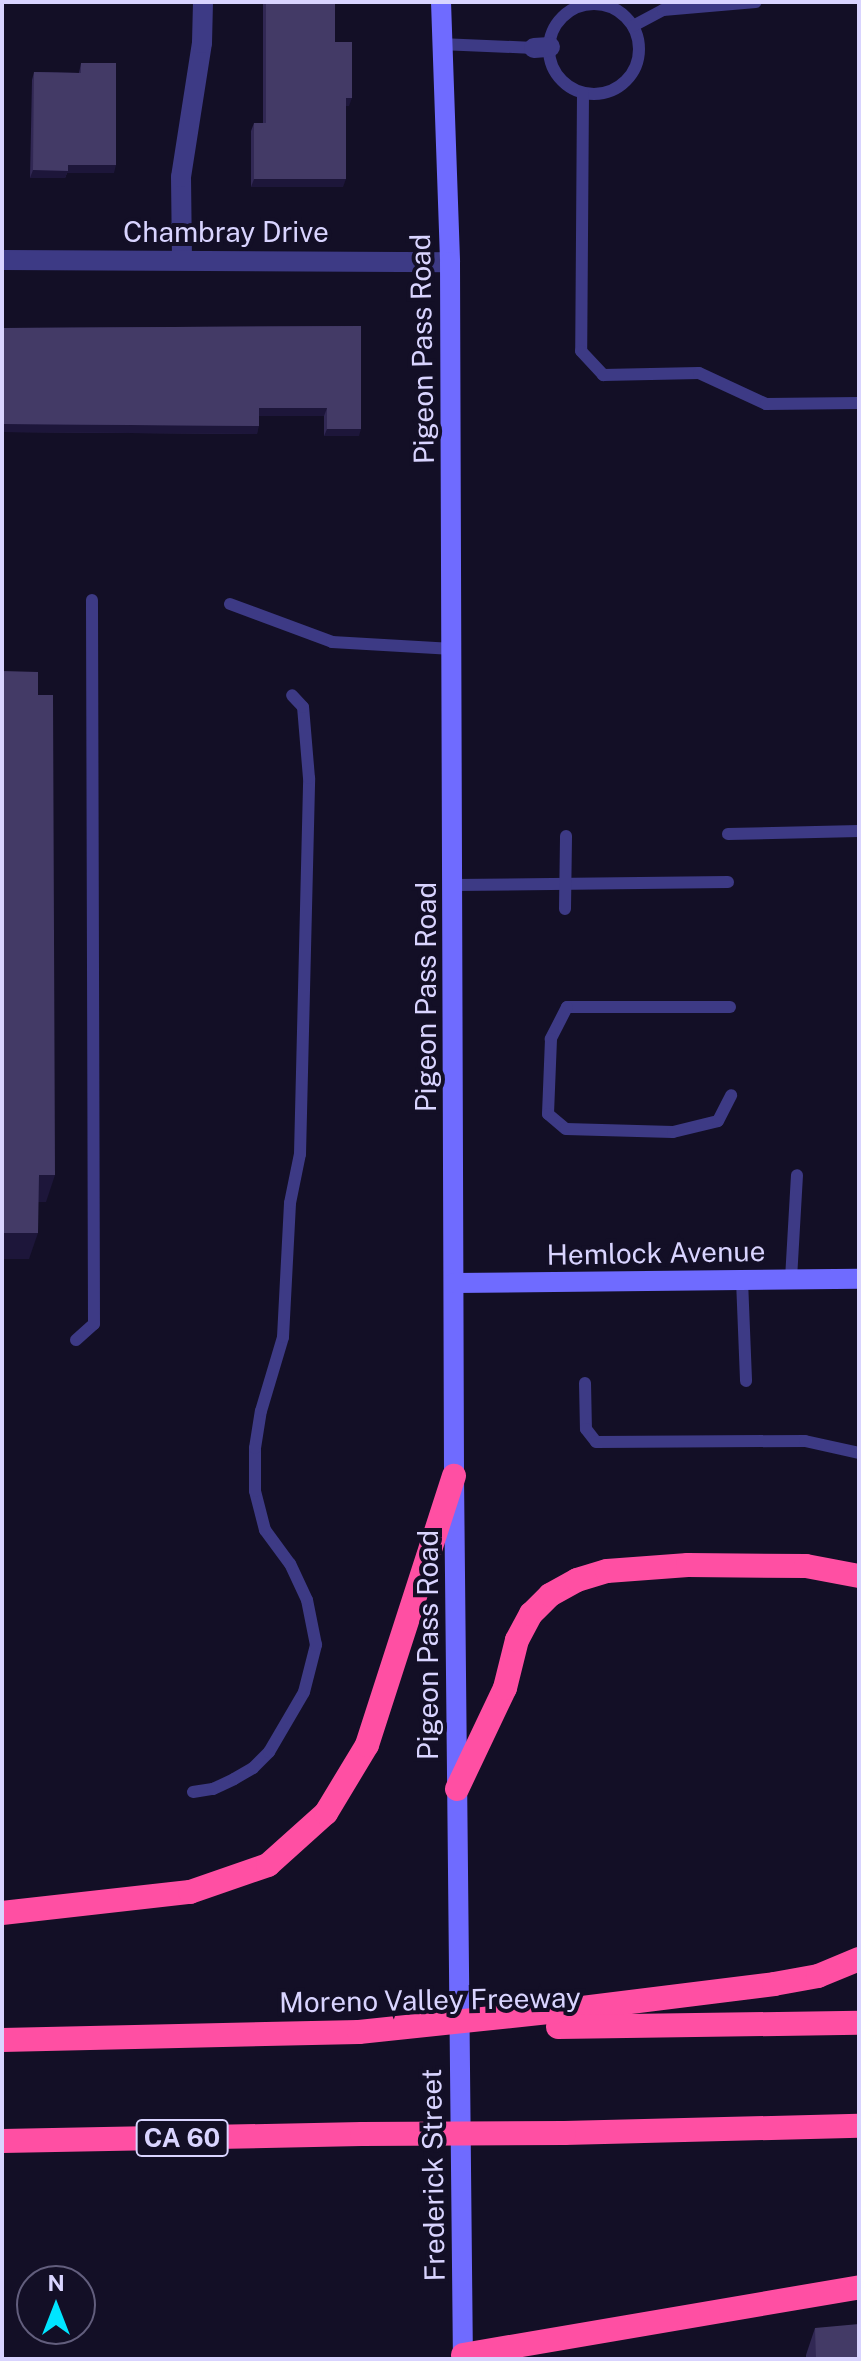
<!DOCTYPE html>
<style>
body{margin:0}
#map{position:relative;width:861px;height:2361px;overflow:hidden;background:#130f26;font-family:"Public Sans",sans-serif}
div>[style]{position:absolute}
.lane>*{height:12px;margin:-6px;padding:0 6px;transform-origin:6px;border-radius:6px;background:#3d3a85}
.lane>.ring{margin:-6px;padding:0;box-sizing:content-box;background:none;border:12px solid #3d3a85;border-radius:50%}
.street>*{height:20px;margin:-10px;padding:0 10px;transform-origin:10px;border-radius:10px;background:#3d3a85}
.secondary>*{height:20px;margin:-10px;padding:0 10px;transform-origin:10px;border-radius:10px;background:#6f6bff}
.highway>*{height:24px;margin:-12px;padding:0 12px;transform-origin:12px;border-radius:12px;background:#ff4fa3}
.highway-bridge>*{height:24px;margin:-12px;padding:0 12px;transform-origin:12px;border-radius:12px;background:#ff4fa3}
.wall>*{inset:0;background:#312854}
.shaded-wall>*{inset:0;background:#1d163a}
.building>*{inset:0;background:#433a66}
span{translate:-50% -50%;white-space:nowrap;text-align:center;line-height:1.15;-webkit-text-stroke:8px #130f26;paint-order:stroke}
.shield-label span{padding:2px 6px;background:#130f26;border:2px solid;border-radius:6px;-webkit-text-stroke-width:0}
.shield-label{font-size:26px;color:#d9d4ff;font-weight:700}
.street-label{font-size:28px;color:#d9d4ff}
.frame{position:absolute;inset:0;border:4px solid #d9d4ff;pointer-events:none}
.north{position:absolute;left:16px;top:2265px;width:80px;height:80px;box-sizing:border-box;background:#130f26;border:2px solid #625e7d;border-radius:50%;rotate:0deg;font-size:22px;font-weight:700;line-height:32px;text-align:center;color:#d9d4ff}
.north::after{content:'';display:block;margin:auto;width:28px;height:36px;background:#00e5ff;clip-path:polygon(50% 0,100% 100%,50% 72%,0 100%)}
</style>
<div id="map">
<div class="lane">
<div class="ring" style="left:549px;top:4px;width:78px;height:78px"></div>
<div style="left:633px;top:26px;width:34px;rotate:-28deg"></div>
<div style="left:663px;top:10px;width:93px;rotate:-4.9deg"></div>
<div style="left:440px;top:44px;width:94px;rotate:2.4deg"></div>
<div style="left:583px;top:93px;width:258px;rotate:90.4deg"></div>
<div style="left:581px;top:351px;width:33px;rotate:47deg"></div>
<div style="left:603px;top:375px;width:96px;rotate:-1.2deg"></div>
<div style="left:699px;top:373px;width:74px;rotate:24.8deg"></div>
<div style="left:766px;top:404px;width:93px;rotate:-0.6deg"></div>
<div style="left:230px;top:604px;width:109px;rotate:20.4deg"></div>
<div style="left:332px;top:642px;width:121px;rotate:3.3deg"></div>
<div style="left:728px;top:834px;width:131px;rotate:-1.3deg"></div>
<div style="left:453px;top:885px;width:275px;rotate:-0.6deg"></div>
<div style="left:565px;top:909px;width:73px;rotate:-89.2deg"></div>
<div style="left:730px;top:1007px;width:163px;rotate:180deg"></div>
<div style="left:567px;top:1007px;width:36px;rotate:117deg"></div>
<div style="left:551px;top:1039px;width:75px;rotate:92.3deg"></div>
<div style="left:548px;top:1114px;width:23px;rotate:40deg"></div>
<div style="left:566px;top:1129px;width:107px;rotate:1.6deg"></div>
<div style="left:673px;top:1132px;width:46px;rotate:-13.7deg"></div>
<div style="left:718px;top:1121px;width:29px;rotate:-63deg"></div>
<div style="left:791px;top:1279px;width:104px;rotate:-86.7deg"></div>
<div style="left:742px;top:1280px;width:101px;rotate:87.7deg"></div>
<div style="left:76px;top:1340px;width:24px;rotate:-42deg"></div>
<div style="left:94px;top:1324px;width:724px;rotate:-90.16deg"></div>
<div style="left:585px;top:1383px;width:46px;rotate:88.8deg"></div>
<div style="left:586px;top:1429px;width:16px;rotate:52deg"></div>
<div style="left:596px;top:1442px;width:209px;rotate:-0.3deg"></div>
<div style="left:805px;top:1441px;width:55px;rotate:12.5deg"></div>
<div style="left:193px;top:1792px;width:20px;rotate:-9deg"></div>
<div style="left:213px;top:1789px;width:23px;rotate:-25deg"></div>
<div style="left:234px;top:1779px;width:22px;rotate:-30deg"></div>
<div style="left:253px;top:1768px;width:23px;rotate:-45deg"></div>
<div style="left:269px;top:1752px;width:69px;rotate:-59.7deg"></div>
<div style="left:304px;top:1692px;width:49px;rotate:-75.7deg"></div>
<div style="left:316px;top:1645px;width:46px;rotate:-101.3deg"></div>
<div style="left:307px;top:1600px;width:40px;rotate:-115deg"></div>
<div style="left:290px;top:1564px;width:42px;rotate:-126.3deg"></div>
<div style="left:265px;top:1530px;width:40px;rotate:-104.4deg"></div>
<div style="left:255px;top:1491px;width:43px;rotate:-90deg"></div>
<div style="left:255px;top:1448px;width:37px;rotate:-81deg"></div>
<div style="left:261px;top:1411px;width:77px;rotate:-73.4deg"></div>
<div style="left:283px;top:1337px;width:134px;rotate:-87deg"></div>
<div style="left:290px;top:1203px;width:50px;rotate:-78.5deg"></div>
<div style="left:300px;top:1154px;width:376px;rotate:-88.6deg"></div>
<div style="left:309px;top:778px;width:71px;rotate:-94.8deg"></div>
<div style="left:303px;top:707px;width:16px;rotate:-133deg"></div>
</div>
<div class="street">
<div style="left:534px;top:48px;width:16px;rotate:-4deg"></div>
<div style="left:182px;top:259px;width:82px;rotate:-90.7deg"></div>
<div style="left:181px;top:177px;width:136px;rotate:-81.1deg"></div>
<div style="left:202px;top:43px;width:41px;rotate:-88.6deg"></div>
<div style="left:2px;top:260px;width:448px;rotate:0.3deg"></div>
</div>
<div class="secondary">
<div style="left:441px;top:2px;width:260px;rotate:88deg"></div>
<div style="left:450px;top:262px;width:1214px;rotate:89.81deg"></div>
<div style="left:454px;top:1476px;width:883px;rotate:89.42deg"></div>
<div style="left:454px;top:1283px;width:405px;rotate:-0.6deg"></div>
</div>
<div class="highway">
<div style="left:457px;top:1789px;width:112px;rotate:-64.6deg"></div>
<div style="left:505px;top:1688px;width:49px;rotate:-76deg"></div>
<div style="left:517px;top:1640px;width:30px;rotate:-62deg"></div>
<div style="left:531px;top:1614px;width:27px;rotate:-45deg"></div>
<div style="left:550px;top:1595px;width:31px;rotate:-29deg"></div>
<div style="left:577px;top:1580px;width:31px;rotate:-17deg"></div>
<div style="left:607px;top:1571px;width:81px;rotate:-4.2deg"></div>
<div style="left:688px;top:1565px;width:118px;rotate:0.5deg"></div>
<div style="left:806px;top:1566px;width:54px;rotate:10.7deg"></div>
<div style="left:2px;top:1913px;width:189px;rotate:-6.4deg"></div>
<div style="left:190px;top:1892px;width:83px;rotate:-19.1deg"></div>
<div style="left:268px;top:1865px;width:78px;rotate:-41.9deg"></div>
<div style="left:326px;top:1813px;width:79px;rotate:-58.9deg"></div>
<div style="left:367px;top:1745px;width:283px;rotate:-72.1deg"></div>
<div style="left:558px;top:2011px;width:218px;rotate:-7.1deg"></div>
<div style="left:774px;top:1984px;width:45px;rotate:-10.3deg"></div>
<div style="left:818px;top:1976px;width:44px;rotate:-22.5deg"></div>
<div style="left:558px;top:2027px;width:301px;rotate:-0.8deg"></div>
<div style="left:2px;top:2040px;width:357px;rotate:-1.3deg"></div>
<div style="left:564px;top:2133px;width:295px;rotate:-1.4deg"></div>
<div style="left:2px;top:2141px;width:360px;rotate:-1.1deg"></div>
<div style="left:463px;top:2355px;width:402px;rotate:-9.7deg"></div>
</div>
<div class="highway-bridge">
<div style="left:359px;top:2032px;width:200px;rotate:-6deg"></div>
<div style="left:362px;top:2134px;width:202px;rotate:-0.3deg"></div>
</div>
<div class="wall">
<div style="clip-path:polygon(263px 2px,335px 2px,335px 42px,349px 106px,346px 106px,343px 187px,251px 187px,251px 131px,254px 123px,263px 123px)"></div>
<div style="clip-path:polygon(81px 63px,114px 173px,67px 173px,65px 178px,30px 178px,32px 80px,34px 72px,79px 73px)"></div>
<div style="clip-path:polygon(361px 326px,359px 436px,324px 436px,324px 416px,259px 416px,257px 434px,2px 432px,2px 328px)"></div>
<div style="clip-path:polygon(815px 2328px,859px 2359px,806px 2359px,806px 2355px)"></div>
</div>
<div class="shaded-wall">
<div style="clip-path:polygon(41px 2px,133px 2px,41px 3px)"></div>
<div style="clip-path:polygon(346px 98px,352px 98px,349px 106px,343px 106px)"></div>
<div style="clip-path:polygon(68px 165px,116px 165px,114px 173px,67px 173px,65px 178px,30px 178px,33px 170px)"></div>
<div style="clip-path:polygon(254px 179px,346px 179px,343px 187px,251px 187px)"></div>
<div style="clip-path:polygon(259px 408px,327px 408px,324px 416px,257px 416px)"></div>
<div style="clip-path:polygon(2px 424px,259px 426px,257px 434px,2px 432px)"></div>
<div style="clip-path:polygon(327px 429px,361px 429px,359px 436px,324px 436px)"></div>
<div style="clip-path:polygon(39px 1175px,55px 1175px,46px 1202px,29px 1202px)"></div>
<div style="clip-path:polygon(2px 1233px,38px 1233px,29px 1259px,2px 1259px)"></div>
</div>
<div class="building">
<div style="clip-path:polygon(266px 2px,335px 2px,335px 42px,352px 42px,352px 98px,346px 98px,346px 179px,254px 179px,254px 123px,266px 123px)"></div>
<div style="clip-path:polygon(81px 63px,116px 63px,116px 165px,68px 165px,68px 171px,33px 170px,34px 72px,81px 73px)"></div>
<div style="clip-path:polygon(361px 326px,361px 429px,327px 429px,327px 408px,259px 408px,259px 426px,2px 424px,2px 328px)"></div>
<div style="clip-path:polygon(2px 671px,38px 672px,38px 695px,53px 695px,55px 1175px,39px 1175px,38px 1233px,2px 1233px)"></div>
<div style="clip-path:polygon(859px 2324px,859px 2359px,816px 2359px,815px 2328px)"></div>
</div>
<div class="shield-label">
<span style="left:182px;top:2138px">CA 60</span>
</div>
<div class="street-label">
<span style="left:226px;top:232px">Chambray Drive</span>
<span style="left:422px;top:349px;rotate:-91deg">Pigeon Pass Road</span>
<span style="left:426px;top:997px;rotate:-90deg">Pigeon Pass Road</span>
<span style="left:656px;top:1253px;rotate:-1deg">Hemlock Avenue</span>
<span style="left:428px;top:1645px;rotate:-90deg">Pigeon Pass Road</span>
<span style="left:430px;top:2000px;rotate:-1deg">Moreno Valley Freeway</span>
<span style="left:433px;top:2175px;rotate:-91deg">Frederick Street</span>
</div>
<div class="frame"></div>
<div class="north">N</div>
</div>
